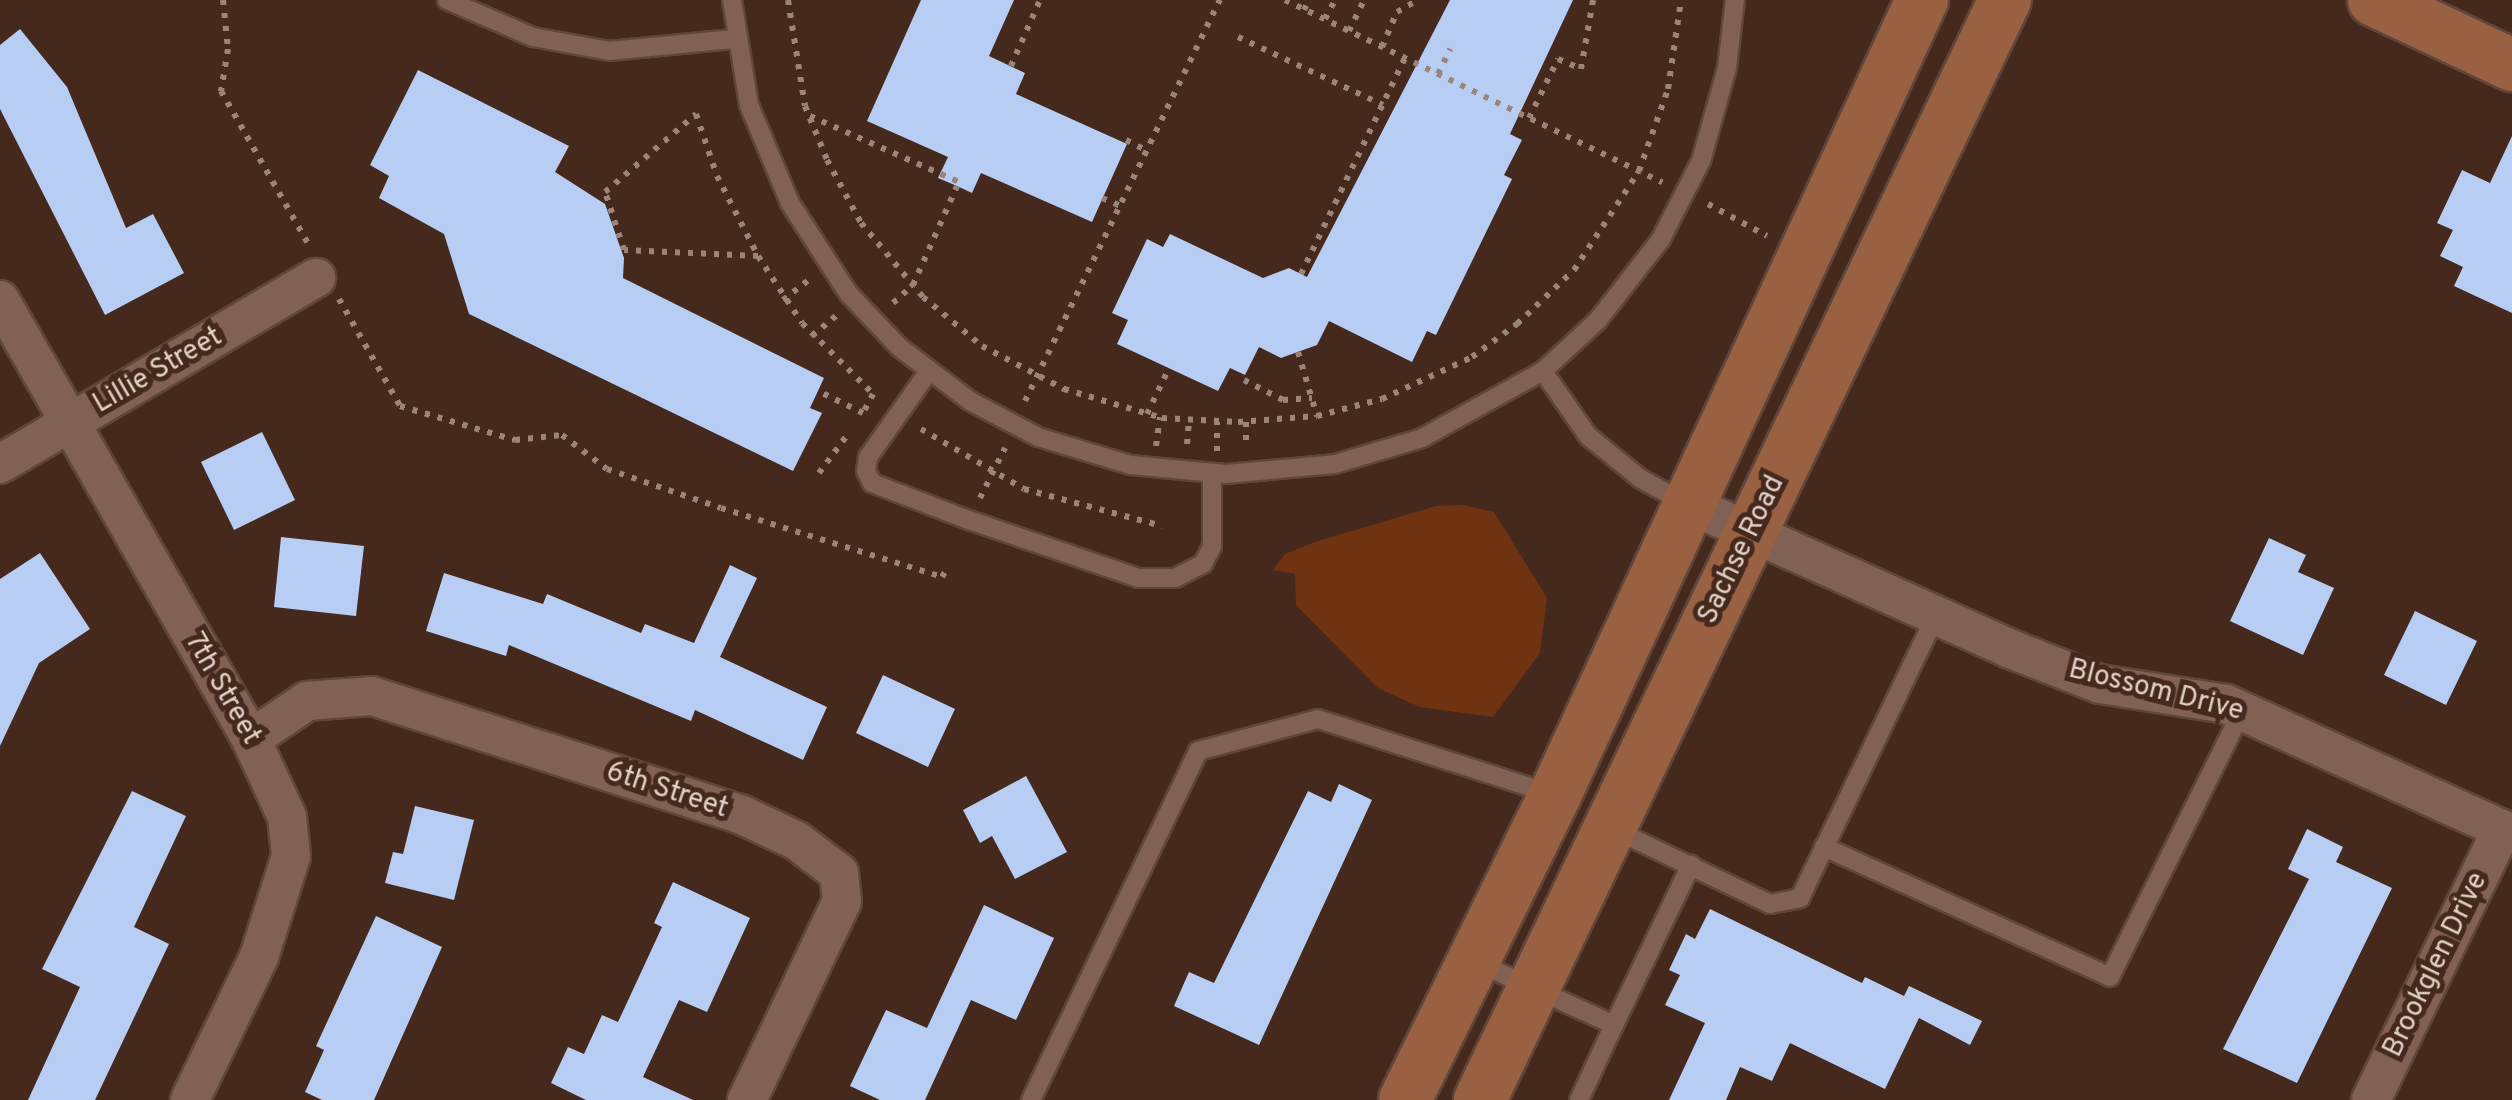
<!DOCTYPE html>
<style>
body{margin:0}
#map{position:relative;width:2512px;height:1100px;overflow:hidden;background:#45291d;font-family:Overpass,sans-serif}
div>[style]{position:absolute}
.water>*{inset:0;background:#703312}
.building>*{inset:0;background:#b7cdf3}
.path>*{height:6px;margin-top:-3px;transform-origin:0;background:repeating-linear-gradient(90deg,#9b857a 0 5px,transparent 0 13px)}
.roads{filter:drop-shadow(2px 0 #5e463b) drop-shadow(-2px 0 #5e463b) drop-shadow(0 2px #5e463b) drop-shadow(0 -2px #5e463b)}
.lane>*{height:18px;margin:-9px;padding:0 9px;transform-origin:9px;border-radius:9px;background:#816153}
.street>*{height:38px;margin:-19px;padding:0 19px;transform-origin:19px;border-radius:19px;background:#816153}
.secondary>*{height:52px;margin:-26px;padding:0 26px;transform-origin:26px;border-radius:26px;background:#996041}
span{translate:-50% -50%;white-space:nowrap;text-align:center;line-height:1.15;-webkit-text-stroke:10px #45291d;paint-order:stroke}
.street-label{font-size:28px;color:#e2d0c7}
</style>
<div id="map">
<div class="water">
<div style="clip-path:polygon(1462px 505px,1494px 512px,1547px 598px,1540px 653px,1493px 717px,1420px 707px,1378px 688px,1296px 605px,1295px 574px,1273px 570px,1285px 554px,1315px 542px,1436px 506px)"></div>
</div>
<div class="building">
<div style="clip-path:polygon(921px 0,1014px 0,989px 56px,1025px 73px,1016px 94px,1127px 144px,1092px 222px,981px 173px,972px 193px,957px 186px,938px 178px,948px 157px,867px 121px)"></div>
<div style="clip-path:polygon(1450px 0,1573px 0,1510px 134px,1522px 140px,1504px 175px,1512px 179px,1436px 335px,1427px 331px,1412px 362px,1329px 321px,1317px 345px,1281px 358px,1259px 347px,1245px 375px,1230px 368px,1218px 391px,1117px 344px,1128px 320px,1112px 313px,1147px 239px,1163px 247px,1170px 234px,1263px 278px,1289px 268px,1307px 277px)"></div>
<div style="clip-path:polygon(20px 29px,67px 87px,126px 228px,153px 214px,184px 273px,105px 315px,0 109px,0 45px)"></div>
<div style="clip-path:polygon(418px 70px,569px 146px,555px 172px,605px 204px,624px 258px,623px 278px,824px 378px,810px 408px,822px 413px,793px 471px,469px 314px,444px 234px,379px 198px,389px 176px,370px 165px)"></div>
<div style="clip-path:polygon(2512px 136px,2512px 313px,2454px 286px,2463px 267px,2440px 256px,2453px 230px,2437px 223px,2462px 170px,2490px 183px)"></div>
<div style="clip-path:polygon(262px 432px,295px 500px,234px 530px,201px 462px)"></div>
<div style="clip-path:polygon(281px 537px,364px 546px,356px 616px,274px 607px)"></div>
<div style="clip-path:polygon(2269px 538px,2306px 555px,2298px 572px,2334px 588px,2303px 655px,2230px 621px)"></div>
<div style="clip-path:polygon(40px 553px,90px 629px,39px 663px,0 746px,0 579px)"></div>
<div style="clip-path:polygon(730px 565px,757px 578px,720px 657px,827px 707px,803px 760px,695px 710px,691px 721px,509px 645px,506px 656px,426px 631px,444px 573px,543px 604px,547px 594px,641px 633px,645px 624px,694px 643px)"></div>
<div style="clip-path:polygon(2415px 611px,2477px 641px,2446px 705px,2384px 675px)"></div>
<div style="clip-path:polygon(883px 675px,955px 709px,928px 767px,856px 733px)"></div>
<div style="clip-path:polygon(1026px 776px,1067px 852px,1015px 879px,992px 836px,980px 843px,963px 810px)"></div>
<div style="clip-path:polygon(1339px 784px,1372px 800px,1259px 1045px,1174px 1006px,1189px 972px,1214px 983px,1308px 791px,1331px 802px)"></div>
<div style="clip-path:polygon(132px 791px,186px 816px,134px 927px,169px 944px,95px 1100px,28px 1100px,80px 987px,42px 969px)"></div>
<div style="clip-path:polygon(415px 806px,474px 820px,454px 900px,385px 883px,393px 852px,403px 854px)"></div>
<div style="clip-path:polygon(2307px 829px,2343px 847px,2336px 862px,2392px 888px,2297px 1083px,2223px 1049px,2309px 879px,2288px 869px)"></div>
<div style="clip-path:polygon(673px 882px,750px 918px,707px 1012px,679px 1000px,643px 1077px,693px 1100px,586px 1100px,551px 1083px,568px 1047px,584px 1054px,602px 1015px,618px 1022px,662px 927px,654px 923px)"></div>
<div style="clip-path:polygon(984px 905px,1054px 938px,1016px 1020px,971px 1000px,925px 1100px,880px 1100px,850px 1086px,886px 1010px,927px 1028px)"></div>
<div style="clip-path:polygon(1710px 909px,1862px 983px,1865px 977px,1904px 996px,1909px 986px,1982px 1021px,1970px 1045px,1919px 1018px,1885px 1089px,1790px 1043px,1772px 1081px,1740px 1067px,1726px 1100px,1669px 1100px,1705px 1023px,1665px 1005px,1680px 975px,1669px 970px,1686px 934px,1695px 939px)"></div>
<div style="clip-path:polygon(376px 916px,442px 947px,374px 1100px,322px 1100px,305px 1092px,324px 1050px,316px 1046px)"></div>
</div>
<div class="path">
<div style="left:223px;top:0;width:49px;rotate:84.2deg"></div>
<div style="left:228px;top:49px;width:43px;rotate:99.5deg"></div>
<div style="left:221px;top:91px;width:177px;rotate:60.3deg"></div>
<div style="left:788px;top:0;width:107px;rotate:80.9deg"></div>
<div style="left:805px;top:106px;width:58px;rotate:67.8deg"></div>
<div style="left:827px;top:160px;width:72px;rotate:61.6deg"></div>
<div style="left:861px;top:223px;width:97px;rotate:50deg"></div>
<div style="left:923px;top:297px;width:77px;rotate:39.7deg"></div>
<div style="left:982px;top:346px;width:93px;rotate:27.7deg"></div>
<div style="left:1064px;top:389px;width:102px;rotate:16.5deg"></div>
<div style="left:1162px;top:418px;width:76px;rotate:3deg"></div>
<div style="left:1238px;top:422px;width:79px;rotate:-4.3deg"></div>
<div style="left:1317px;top:416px;width:67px;rotate:-14.7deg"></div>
<div style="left:1382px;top:399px;width:99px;rotate:-25deg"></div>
<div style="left:1472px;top:357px;width:56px;rotate:-36.3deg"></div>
<div style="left:1517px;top:324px;width:79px;rotate:-43.5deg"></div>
<div style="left:1574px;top:270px;width:118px;rotate:-56.7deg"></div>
<div style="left:1639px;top:171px;width:87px;rotate:-70.5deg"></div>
<div style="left:1668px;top:89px;width:90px;rotate:-81.7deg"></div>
<div style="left:1285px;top:0;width:419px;rotate:25.8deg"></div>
<div style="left:1304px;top:10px;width:11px;rotate:-63deg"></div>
<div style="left:1325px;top:19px;width:21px;rotate:-62deg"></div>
<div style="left:1349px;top:31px;width:34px;rotate:-64deg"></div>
<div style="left:1238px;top:37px;width:160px;rotate:25.1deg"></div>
<div style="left:1382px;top:47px;width:38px;rotate:-67deg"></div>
<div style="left:1397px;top:12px;width:24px;rotate:-30deg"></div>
<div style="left:1011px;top:66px;width:72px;rotate:-66.3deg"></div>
<div style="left:1438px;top:74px;width:28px;rotate:-64deg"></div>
<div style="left:696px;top:114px;width:65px;rotate:71.3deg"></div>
<div style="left:717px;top:176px;width:90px;rotate:62.9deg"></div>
<div style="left:758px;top:256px;width:134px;rotate:-177.4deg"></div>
<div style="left:624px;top:250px;width:61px;rotate:-108.1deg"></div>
<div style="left:605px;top:192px;width:120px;rotate:-40.6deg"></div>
<div style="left:810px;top:116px;width:163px;rotate:23.9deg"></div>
<div style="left:1529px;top:118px;width:66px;rotate:-63.8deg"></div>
<div style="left:1558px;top:59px;width:25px;rotate:23deg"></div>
<div style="left:1581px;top:69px;width:70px;rotate:-80.1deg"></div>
<div style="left:1126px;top:140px;width:25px;rotate:27deg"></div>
<div style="left:1102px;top:198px;width:21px;rotate:23deg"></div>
<div style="left:1708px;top:204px;width:67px;rotate:28.5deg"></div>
<div style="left:758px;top:256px;width:80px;rotate:56.7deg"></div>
<div style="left:802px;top:323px;width:100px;rotate:45deg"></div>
<div style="left:873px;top:394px;width:21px;rotate:118deg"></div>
<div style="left:863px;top:413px;width:50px;rotate:-153.9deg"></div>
<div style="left:1301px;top:274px;width:240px;rotate:-64.3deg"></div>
<div style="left:339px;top:299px;width:123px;rotate:60.3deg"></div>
<div style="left:400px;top:406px;width:120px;rotate:16.5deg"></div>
<div style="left:515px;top:440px;width:47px;rotate:-6.1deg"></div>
<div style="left:562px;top:435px;width:56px;rotate:37.1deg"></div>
<div style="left:607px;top:469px;width:120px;rotate:18.9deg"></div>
<div style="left:721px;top:508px;width:232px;rotate:17.3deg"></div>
<div style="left:942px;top:577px;width:12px;rotate:-59deg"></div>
<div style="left:783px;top:300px;width:34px;rotate:-38deg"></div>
<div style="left:893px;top:303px;width:27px;rotate:-42deg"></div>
<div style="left:913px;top:285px;width:108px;rotate:-66deg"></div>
<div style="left:812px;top:336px;width:34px;rotate:-40deg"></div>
<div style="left:1298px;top:352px;width:67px;rotate:73.5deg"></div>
<div style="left:1244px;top:380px;width:44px;rotate:27.1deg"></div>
<div style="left:1283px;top:400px;width:29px;rotate:-4deg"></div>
<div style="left:1025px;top:401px;width:446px;rotate:-64.1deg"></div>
<div style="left:1147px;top:414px;width:51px;rotate:-64.4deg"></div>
<div style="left:1246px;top:422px;width:24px;rotate:90deg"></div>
<div style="left:921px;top:429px;width:119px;rotate:30.2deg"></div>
<div style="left:1024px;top:489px;width:143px;rotate:15deg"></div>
<div style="left:1187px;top:444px;width:24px;rotate:-85deg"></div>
<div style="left:1156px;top:446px;width:29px;rotate:-82deg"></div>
<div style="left:1217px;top:451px;width:29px;rotate:-90deg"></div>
<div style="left:819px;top:473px;width:49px;rotate:-53.4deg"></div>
<div style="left:980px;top:498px;width:56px;rotate:-63.4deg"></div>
</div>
<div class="roads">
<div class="lane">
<div style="left:447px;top:0;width:94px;rotate:23.3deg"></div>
<div style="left:533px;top:37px;width:77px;rotate:10.4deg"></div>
<div style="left:609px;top:51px;width:125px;rotate:-5.5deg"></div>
<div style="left:732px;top:0;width:106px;rotate:80.8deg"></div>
<div style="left:749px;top:105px;width:106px;rotate:67.3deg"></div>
<div style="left:790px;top:203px;width:107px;rotate:57.2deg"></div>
<div style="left:848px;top:293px;width:74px;rotate:46.6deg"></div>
<div style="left:899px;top:347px;width:89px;rotate:37.3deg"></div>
<div style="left:970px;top:401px;width:77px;rotate:27.9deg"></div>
<div style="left:1038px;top:437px;width:97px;rotate:16.8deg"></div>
<div style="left:1131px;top:465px;width:95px;rotate:5.4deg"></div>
<div style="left:1226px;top:474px;width:109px;rotate:-5.2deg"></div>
<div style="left:1335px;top:464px;width:91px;rotate:-16.6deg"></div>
<div style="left:1422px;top:438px;width:138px;rotate:-29deg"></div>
<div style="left:1543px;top:371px;width:75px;rotate:-42.8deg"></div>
<div style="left:1598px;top:320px;width:103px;rotate:-52.1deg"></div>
<div style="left:1661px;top:239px;width:88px;rotate:-62.9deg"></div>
<div style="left:1701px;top:161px;width:97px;rotate:-74.4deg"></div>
<div style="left:1727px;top:68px;width:68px;rotate:-83.3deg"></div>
<div style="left:929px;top:371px;width:105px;rotate:125.3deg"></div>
<div style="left:868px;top:457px;width:14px;rotate:98deg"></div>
<div style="left:866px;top:471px;width:13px;rotate:63deg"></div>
<div style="left:872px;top:483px;width:104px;rotate:20.9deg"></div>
<div style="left:969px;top:520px;width:179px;rotate:18.9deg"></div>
<div style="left:1138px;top:578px;width:37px"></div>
<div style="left:1175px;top:578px;width:31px;rotate:-27deg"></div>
<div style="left:1203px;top:564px;width:20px;rotate:-63deg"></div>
<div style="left:1212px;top:546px;width:73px;rotate:-90deg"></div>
<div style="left:1543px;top:371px;width:79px;rotate:55.3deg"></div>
<div style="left:1588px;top:436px;width:68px;rotate:39.1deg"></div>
<div style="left:1641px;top:479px;width:52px;rotate:28.5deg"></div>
<div style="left:1615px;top:830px;width:172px;rotate:25.5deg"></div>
<div style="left:1770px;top:904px;width:31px;rotate:-11deg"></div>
<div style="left:1800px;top:898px;width:314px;rotate:-64.3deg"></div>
<div style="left:1824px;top:847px;width:314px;rotate:24.4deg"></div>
<div style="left:2110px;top:977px;width:297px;rotate:-63.6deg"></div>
<div style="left:1476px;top:962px;width:152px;rotate:24.5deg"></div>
<div style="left:1614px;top:1025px;width:83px;rotate:115deg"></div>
<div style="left:1614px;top:1025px;width:178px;rotate:-64.3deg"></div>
<div style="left:1031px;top:1100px;width:387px;rotate:-64.4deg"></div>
<div style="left:1198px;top:751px;width:124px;rotate:-14.9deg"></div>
<div style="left:1318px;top:719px;width:243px;rotate:17.8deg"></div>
</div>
<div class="street">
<div style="left:0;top:300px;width:506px;rotate:60.24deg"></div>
<div style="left:251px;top:739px;width:86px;rotate:65.2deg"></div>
<div style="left:287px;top:817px;width:39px;rotate:84deg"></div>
<div style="left:291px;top:856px;width:106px;rotate:107.6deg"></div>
<div style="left:259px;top:957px;width:159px;rotate:115.8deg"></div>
<div style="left:0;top:464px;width:367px;rotate:-30.5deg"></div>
<div style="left:1688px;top:504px;width:351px;rotate:24.2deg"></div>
<div style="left:2008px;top:648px;width:99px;rotate:21.4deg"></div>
<div style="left:2100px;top:684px;width:128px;rotate:9deg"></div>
<div style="left:2226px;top:704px;width:314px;rotate:24.4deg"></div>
<div style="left:251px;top:739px;width:68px;rotate:-34.2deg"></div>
<div style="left:307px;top:701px;width:65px;rotate:-4.4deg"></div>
<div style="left:372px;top:696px;width:386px;rotate:17.8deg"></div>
<div style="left:740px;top:814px;width:63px;rotate:25.3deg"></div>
<div style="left:797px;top:841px;width:53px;rotate:37.3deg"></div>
<div style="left:839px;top:873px;width:28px;rotate:84deg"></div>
<div style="left:842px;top:901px;width:221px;rotate:115.5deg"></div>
<div style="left:2371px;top:1100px;width:301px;rotate:-64.2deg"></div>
</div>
<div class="secondary">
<div style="left:2374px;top:0;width:153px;rotate:25.2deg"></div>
<div style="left:1405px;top:1100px;width:340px;rotate:-63.8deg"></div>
<div style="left:1555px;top:795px;width:876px;rotate:-65.22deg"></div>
<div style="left:1480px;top:1100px;width:1219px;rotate:-64.49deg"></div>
</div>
</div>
<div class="street-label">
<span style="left:158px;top:371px;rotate:-30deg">Lillie Street</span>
<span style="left:1742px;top:550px;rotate:-64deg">Sachse Road</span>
<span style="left:222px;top:689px;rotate:60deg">7th Street</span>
<span style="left:2156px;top:691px;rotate:14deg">Blossom Drive</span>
<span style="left:667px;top:791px;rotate:18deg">6th Street</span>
<span style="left:2436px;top:965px;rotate:-64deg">Brookglen Drive</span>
</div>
</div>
